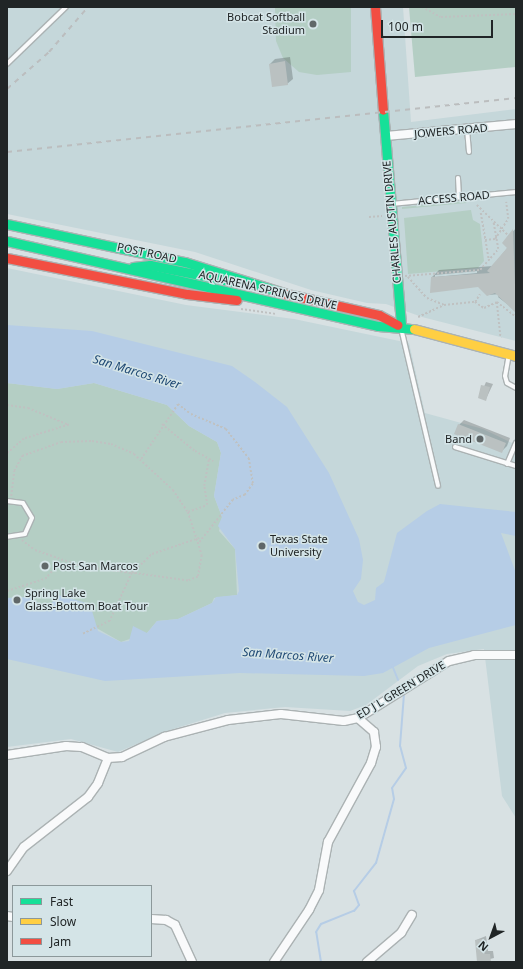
<!DOCTYPE html>
<style>
body{margin:0}
#map{position:relative;width:523px;height:969px;overflow:hidden;background:#d8e1e3;font-family:"Noto Sans",sans-serif}
div>[style]{position:absolute}
.built>*{inset:0;background:#c5d7da}
.green>*{inset:0;background:#b4cec4}
.water>*{inset:0;background:#b6cde6}
.shadow>*{inset:0;background:#0003}
.stream>*{height:2px;margin:-1px;padding:0 1px;transform-origin:1px;border-radius:1px;background:#b6cde6}
.building>*{inset:0;background:#bac1c1}
.path>*{height:1.5px;margin-top:-0.75px;transform-origin:0;background:repeating-linear-gradient(90deg,#bfc1c1 0 2px,transparent 0 4px)}
.roads{filter:drop-shadow(1px 0 #abb2b3) drop-shadow(-1px 0 #abb2b3) drop-shadow(0 1px #abb2b3) drop-shadow(0 -1px #abb2b3)}
.lane>*{height:4px;margin:-2px;padding:0 2px;transform-origin:2px;border-radius:2px;background:#f9fafb}
.street>*{height:8px;margin:-4px;padding:0 4px;transform-origin:4px;border-radius:4px;background:#f9fafb}
.fast>*{height:9px;margin:-4.5px;padding:0 4.5px;transform-origin:4.5px;border-radius:4.5px;background:#16e098}
.slow>*{height:9px;margin:-4.5px;padding:0 4.5px;transform-origin:4.5px;border-radius:4.5px;background:#ffcf43}
.jam>*{height:9px;margin:-4.5px;padding:0 4.5px;transform-origin:4.5px;border-radius:4.5px;background:#f24e42}
.rail>*{height:2px;margin-top:-1px;transform-origin:0;background:repeating-linear-gradient(90deg,#bbbdbe 0 5px,transparent 0 10px)}
.dots>*{width:11px;height:11px;translate:-50% -50%;box-sizing:border-box;border:2px solid #d4e4e7;border-radius:50%}
span{translate:-50% -50%;white-space:nowrap;text-align:center;line-height:1.15;-webkit-text-stroke:3px #d4e4e7;paint-order:stroke}
.poi-label{font-size:11px;color:#202526}
.right{translate:-100% -50%;text-align:right}
.left{translate:0 -50%;text-align:left}
.street-label{font-size:11px;color:#202526}
.water-label{font-size:12px;color:#1f4974;font-style:italic}
.frame{position:absolute;inset:0;border:8px solid #202526;pointer-events:none}
.legend{position:absolute;left:12px;top:885px;width:140px;height:72px;box-sizing:border-box;background:#d4e4e7;border:1px solid #8c989a;margin:0;padding:5px 7px;list-style:none;font-size:12px;color:#202526}
.legend li{display:flex;align-items:center;gap:8px;height:20px}
.legend b{width:20px;border:1px solid #8c989a}
.north{position:absolute;left:471px;top:917px;width:40px;height:40px;-webkit-text-stroke:3px #d4e4e7;paint-order:stroke;rotate:221deg;font-size:11px;font-weight:700;line-height:16px;text-align:center;color:#202526}
.north::after{content:'';display:block;margin:auto;width:14px;height:18px;background:#202526;clip-path:polygon(50% 0,100% 100%,50% 72%,0 100%)}
.scale{position:absolute;left:381px;top:20px;width:112px;height:18px;box-sizing:border-box;border:2px solid #202526;border-top:0;padding-left:5px;font-size:12px;line-height:14px;white-space:nowrap;color:#202526;-webkit-text-stroke:3px #d4e4e7;paint-order:stroke}
</style>
<div id="map">
<div class="built">
<div style="clip-path:polygon(7px 7px,403px 7px,411px 122px,516px 109px,516px 341px,422px 317px,386px 304px,367px 303px,311px 290px,195px 252px,7px 214px)"></div>
<div style="clip-path:polygon(7px 268px,186px 305px,294px 319px,409px 343px,425px 413px,483px 429px,512px 443px,516px 437px,516px 818px,502px 796px,484px 649px,447px 654px,418px 666px,366px 705px,350px 711px,285px 707px,225px 713px,167px 731px,118px 752px,71px 739px,7px 747px)"></div>
</div>
<div class="green">
<div style="clip-path:polygon(275px 7px,351px 7px,351px 72px,317px 75px,299px 72px,283px 58px,276px 41px)"></div>
<div style="clip-path:polygon(409px 7px,516px 7px,516px 67px,415px 77px)"></div>
<div style="clip-path:polygon(467px 201px,466px 203px,402px 209px,402px 207px)"></div>
<div style="clip-path:polygon(471px 210px,473px 220px,480px 224px,484px 261px,478px 268px,408px 274px,404px 218px)"></div>
<div style="clip-path:polygon(7px 383px,57px 389px,94px 383px,167px 405px,189px 426px,217px 442px,221px 453px,214px 496px,222px 517px,219px 531px,235px 549px,237px 595px,214px 598px,212px 603px,178px 619px,157px 621px,147px 633px,121px 642px,93px 626px,39px 607px,31px 597px,7px 598px)"></div>
</div>
<div class="water">
<div style="clip-path:polygon(7px 325px,92px 331px,232px 366px,255px 382px,287px 407px,329px 473px,359px 539px,363px 560px,361px 579px,353px 591px,358px 602px,364px 605px,375px 600px,376px 588px,384px 582px,397px 533px,427px 511px,440px 504px,516px 512px,516px 536px,501px 533px,516px 573px,516px 625px,429px 648px,383px 673px,364px 676px,240px 673px,105px 681px,7px 659px,7px 598px,31px 597px,46px 610px,58px 595px,90px 604px,98px 631px,121px 642px,129px 641px,133px 626px,147px 633px,157px 621px,178px 619px,212px 603px,216px 597px,237px 595px,239px 591px,235px 549px,218px 526px,222px 517px,214px 496px,221px 453px,217px 442px,189px 426px,167px 405px,94px 383px,57px 389px,7px 383px)"></div>
</div>
<div class="shadow">
<div style="clip-path:polygon(290px 57px,293px 79px,287px 84px,270px 64px,275px 59px)"></div>
<div style="clip-path:polygon(evenodd,516px 228px,516px 311px,498px 297px,500px 294px,488px 295px,478px 286px,431px 292px,432px 277px,439px 270px,493px 266px,508px 247px,503px 243px,516px 228px,477px 271px,477px 273px,435px 277px,435px 275px,477px 271px)"></div>
<div style="clip-path:polygon(486px 382px,493px 384px,486px 399px,479px 398px)"></div>
<div style="clip-path:polygon(464px 420px,510px 438px,507px 446px,502px 451px,459px 425px)"></div>
<div style="clip-path:polygon(486px 936px,488px 951px,493px 951px,494px 958px,478px 962px,476px 940px)"></div>
</div>
<div class="stream">
<div style="left:392px;top:665px;width:16px;rotate:68deg"></div>
<div style="left:321px;top:962px;width:30px;rotate:-99deg"></div>
<div style="left:316px;top:932px;width:9px;rotate:-58deg"></div>
<div style="left:321px;top:924px;width:35px;rotate:-22deg"></div>
<div style="left:354px;top:911px;width:8px;rotate:-50deg"></div>
<div style="left:359px;top:905px;width:15px;rotate:-110deg"></div>
<div style="left:354px;top:891px;width:36px;rotate:-52deg"></div>
<div style="left:376px;top:863px;width:66px;rotate:-74.3deg"></div>
<div style="left:394px;top:799px;width:11px;rotate:-100deg"></div>
<div style="left:392px;top:788px;width:24px;rotate:-55deg"></div>
<div style="left:406px;top:768px;width:23px;rotate:-105deg"></div>
<div style="left:400px;top:746px;width:52px;rotate:-85.6deg"></div>
</div>
<div class="building">
<div style="clip-path:polygon(285px 61px,288px 85px,272px 87px,269px 64px)"></div>
<div style="clip-path:polygon(513px 229px,516px 313px,495px 293px,487px 296px,478px 287px,430px 293px,431px 277px,490px 273px,487px 271px,507px 248px,502px 243px)"></div>
<div style="clip-path:polygon(481px 385px,490px 387px,486px 401px,478px 398px)"></div>
<div style="clip-path:polygon(458px 424px,506px 443px,502px 453px,454px 434px)"></div>
<div style="clip-path:polygon(483px 939px,485px 954px,490px 954px,491px 962px,477px 962px,475px 940px)"></div>
</div>
<div class="path">
<div style="left:422px;top:7px;width:21px;rotate:28deg"></div>
<div style="left:441px;top:17px;width:75px;rotate:-2.3deg"></div>
<div style="left:477px;top:205px;width:43px;rotate:44.1deg"></div>
<div style="left:481px;top:213px;width:48px;rotate:80.3deg"></div>
<div style="left:369px;top:217px;width:13px;rotate:-4deg"></div>
<div style="left:485px;top:240px;width:10px;rotate:-6deg"></div>
<div style="left:495px;top:239px;width:24px;rotate:-57deg"></div>
<div style="left:508px;top:219px;width:17px;rotate:-97deg"></div>
<div style="left:405px;top:276px;width:75px;rotate:-4.6deg"></div>
<div style="left:480px;top:270px;width:28px;rotate:-49deg"></div>
<div style="left:498px;top:249px;width:27px;rotate:-100deg"></div>
<div style="left:408px;top:277px;width:28px;rotate:48deg"></div>
<div style="left:427px;top:298px;width:18px;rotate:22deg"></div>
<div style="left:475px;top:302px;width:11px;rotate:34deg"></div>
<div style="left:484px;top:308px;width:14px;rotate:-25deg"></div>
<div style="left:497px;top:302px;width:36px;rotate:84deg"></div>
<div style="left:497px;top:302px;width:24px;rotate:38deg"></div>
<div style="left:241px;top:309px;width:35px;rotate:8deg"></div>
<div style="left:418px;top:317px;width:29px;rotate:-25deg"></div>
<div style="left:444px;top:305px;width:31px;rotate:-6deg"></div>
<div style="left:475px;top:302px;width:9px;rotate:-58deg"></div>
<div style="left:7px;top:405px;width:21px;rotate:8deg"></div>
<div style="left:28px;top:408px;width:44px;rotate:22.5deg"></div>
<div style="left:69px;top:425px;width:47px;rotate:162.7deg"></div>
<div style="left:24px;top:439px;width:23px;rotate:139deg"></div>
<div style="left:162px;top:424px;width:43px;rotate:39.3deg"></div>
<div style="left:195px;top:451px;width:21px;rotate:29deg"></div>
<div style="left:141px;top:459px;width:66px;rotate:-56.1deg"></div>
<div style="left:178px;top:404px;width:16px;rotate:38deg"></div>
<div style="left:191px;top:414px;width:38px;rotate:23deg"></div>
<div style="left:226px;top:429px;width:37px;rotate:52deg"></div>
<div style="left:249px;top:458px;width:26px;rotate:81deg"></div>
<div style="left:253px;top:484px;width:14px;rotate:126deg"></div>
<div style="left:245px;top:495px;width:13px;rotate:157deg"></div>
<div style="left:233px;top:500px;width:55px;rotate:128.3deg"></div>
<div style="left:11px;top:496px;width:25px;rotate:-83deg"></div>
<div style="left:14px;top:471px;width:17px;rotate:-62deg"></div>
<div style="left:22px;top:456px;width:41px;rotate:-19.7deg"></div>
<div style="left:61px;top:442px;width:31px;rotate:-2deg"></div>
<div style="left:92px;top:441px;width:19px;rotate:9deg"></div>
<div style="left:111px;top:444px;width:25px;rotate:23deg"></div>
<div style="left:134px;top:454px;width:53px;rotate:42.7deg"></div>
<div style="left:173px;top:490px;width:27px;rotate:56deg"></div>
<div style="left:188px;top:512px;width:45px;rotate:72deg"></div>
<div style="left:202px;top:555px;width:22px;rotate:100deg"></div>
<div style="left:198px;top:577px;width:11px;rotate:158deg"></div>
<div style="left:188px;top:581px;width:57px;rotate:-171.9deg"></div>
<div style="left:132px;top:573px;width:53px;rotate:114.6deg"></div>
<div style="left:110px;top:621px;width:30px;rotate:154deg"></div>
<div style="left:188px;top:512px;width:20px;rotate:-20deg"></div>
<div style="left:207px;top:505px;width:19px;rotate:-99deg"></div>
<div style="left:204px;top:486px;width:27px;rotate:-80deg"></div>
<div style="left:22px;top:540px;width:16px;rotate:38deg"></div>
<div style="left:35px;top:550px;width:49px;rotate:19.2deg"></div>
<div style="left:81px;top:566px;width:51px;rotate:7.8deg"></div>
<div style="left:132px;top:573px;width:28px;rotate:-44deg"></div>
<div style="left:152px;top:554px;width:50px;rotate:-18.8deg"></div>
<div style="left:7px;top:591px;width:40px;rotate:-18deg"></div>
<div style="left:45px;top:579px;width:25px;rotate:-48deg"></div>
</div>
<div class="roads">
<div class="lane">
<div style="left:7px;top:64px;width:82px;rotate:-44deg"></div>
<div style="left:467px;top:129px;width:23px;rotate:85deg"></div>
<div style="left:458px;top:178px;width:19px;rotate:87deg"></div>
<div style="left:391px;top:204px;width:126px;rotate:-5.5deg"></div>
<div style="left:401px;top:328px;width:162px;rotate:76.8deg"></div>
<div style="left:509px;top:354px;width:22px;rotate:100deg"></div>
<div style="left:505px;top:376px;width:7px;rotate:74deg"></div>
<div style="left:507px;top:383px;width:10px;rotate:29deg"></div>
<div style="left:455px;top:447px;width:64px;rotate:17.3deg"></div>
<div style="left:507px;top:464px;width:23px;rotate:-67deg"></div>
<div style="left:7px;top:501px;width:16px;rotate:7deg"></div>
<div style="left:23px;top:503px;width:17px;rotate:59deg"></div>
<div style="left:32px;top:518px;width:17px;rotate:114deg"></div>
<div style="left:25px;top:534px;width:18px;rotate:171deg"></div>
</div>
<div class="street">
<div style="left:386px;top:136px;width:131px;rotate:-5.3deg"></div>
<div style="left:7px;top:755px;width:60px;rotate:-8.7deg"></div>
<div style="left:66px;top:746px;width:16px;rotate:4deg"></div>
<div style="left:82px;top:747px;width:28px;rotate:23deg"></div>
<div style="left:108px;top:758px;width:14px;rotate:-4deg"></div>
<div style="left:122px;top:757px;width:47px;rotate:-25.5deg"></div>
<div style="left:164px;top:737px;width:66px;rotate:-14.9deg"></div>
<div style="left:228px;top:720px;width:53px;rotate:-6.5deg"></div>
<div style="left:281px;top:714px;width:63px;rotate:6.3deg"></div>
<div style="left:344px;top:721px;width:14px;rotate:-12deg"></div>
<div style="left:358px;top:718px;width:107px;rotate:-32.1deg"></div>
<div style="left:449px;top:661px;width:26px;rotate:-13deg"></div>
<div style="left:474px;top:655px;width:42px"></div>
<div style="left:7px;top:871px;width:29px;rotate:-55deg"></div>
<div style="left:24px;top:847px;width:81px;rotate:-38deg"></div>
<div style="left:88px;top:797px;width:17px;rotate:-54deg"></div>
<div style="left:98px;top:783px;width:27px;rotate:-68deg"></div>
<div style="left:7px;top:916px;width:6px;rotate:9deg"></div>
<div style="left:151px;top:919px;width:15px;rotate:4deg"></div>
<div style="left:166px;top:920px;width:10px;rotate:29deg"></div>
<div style="left:175px;top:925px;width:41px;rotate:65.3deg"></div>
<div style="left:274px;top:962px;width:63px;rotate:-56.1deg"></div>
<div style="left:309px;top:910px;width:22px;rotate:-63deg"></div>
<div style="left:319px;top:890px;width:49px;rotate:-79.4deg"></div>
<div style="left:328px;top:842px;width:90px;rotate:-61.4deg"></div>
<div style="left:371px;top:763px;width:17px;rotate:-73deg"></div>
<div style="left:376px;top:747px;width:15px;rotate:-98deg"></div>
<div style="left:374px;top:732px;width:21px;rotate:-139deg"></div>
<div style="left:367px;top:962px;width:45px;rotate:-40.5deg"></div>
<div style="left:401px;top:933px;width:21px;rotate:-59deg"></div>
</div>
<div class="fast">
<div style="left:383px;top:110px;width:217px;rotate:85.2deg"></div>
<div style="left:7px;top:224px;width:182px;rotate:12.1deg"></div>
<div style="left:185px;top:262px;width:104px;rotate:17.4deg"></div>
<div style="left:7px;top:241px;width:381px;rotate:12.9deg"></div>
<div style="left:378px;top:326px;width:36px;rotate:5deg"></div>
<div style="left:133px;top:267px;width:17px;rotate:-7deg"></div>
<div style="left:150px;top:265px;width:86px;rotate:11.4deg"></div>
</div>
<div class="slow">
<div style="left:414px;top:329px;width:106px;rotate:14.8deg"></div>
</div>
<div class="jam">
<div style="left:375px;top:7px;width:103px;rotate:85.6deg"></div>
<div style="left:7px;top:258px;width:184px;rotate:11.3deg"></div>
<div style="left:187px;top:294px;width:50px;rotate:6.8deg"></div>
<div style="left:278px;top:292px;width:104px;rotate:12.8deg"></div>
<div style="left:379px;top:315px;width:21px;rotate:28deg"></div>
</div>
</div>
<div class="rail">
<div style="left:7px;top:89px;width:56px;rotate:-41.4deg"></div>
<div style="left:49px;top:52px;width:60px;rotate:-49.1deg"></div>
<div style="left:7px;top:152px;width:512px;rotate:-6.06deg"></div>
</div>
<div class="dots">
<div style="left:313px;top:24px;background:#606768"></div>
<div style="left:480px;top:439px;background:#606768"></div>
<div style="left:262px;top:546px;background:#606768"></div>
<div style="left:45px;top:566px;background:#606768"></div>
<div style="left:17px;top:600px;background:#606768"></div>
</div>
<div class="poi-label">
<span class="right" style="left:305px;top:24px">Bobcat Softball<br>Stadium</span>
<span class="right" style="left:472px;top:439px">Band</span>
<span class="left" style="left:270px;top:546px">Texas State<br>University</span>
<span class="left" style="left:53px;top:566px">Post San Marcos</span>
<span class="left" style="left:25px;top:600px">Spring Lake<br>Glass-Bottom Boat Tour</span>
</div>
<div class="street-label">
<span style="left:451px;top:131px;rotate:-5deg">JOWERS ROAD</span>
<span style="left:454px;top:198px;rotate:-5deg">ACCESS ROAD</span>
<span style="left:392px;top:222px;rotate:-95deg">CHARLES AUSTIN DRIVE</span>
<span style="left:147px;top:253px;rotate:12deg">POST ROAD</span>
<span style="left:268px;top:290px;rotate:13deg">AQUARENA SPRINGS DRIVE</span>
<span style="left:401px;top:690px;rotate:-31deg">ED J L GREEN DRIVE</span>
</div>
<div class="water-label">
<span style="left:137px;top:372px;rotate:17deg">San Marcos River</span>
<span style="left:288px;top:655px;rotate:4deg">San Marcos River</span>
</div>
<div class="frame"></div>
<ul class="legend">
<li><b style="height:5px;background:#16e098"></b>Fast</li>
<li><b style="height:5px;background:#ffcf43"></b>Slow</li>
<li><b style="height:5px;background:#f24e42"></b>Jam</li>
</ul>
<div class="north">N</div>
<div class="scale">100 m</div>
</div>
